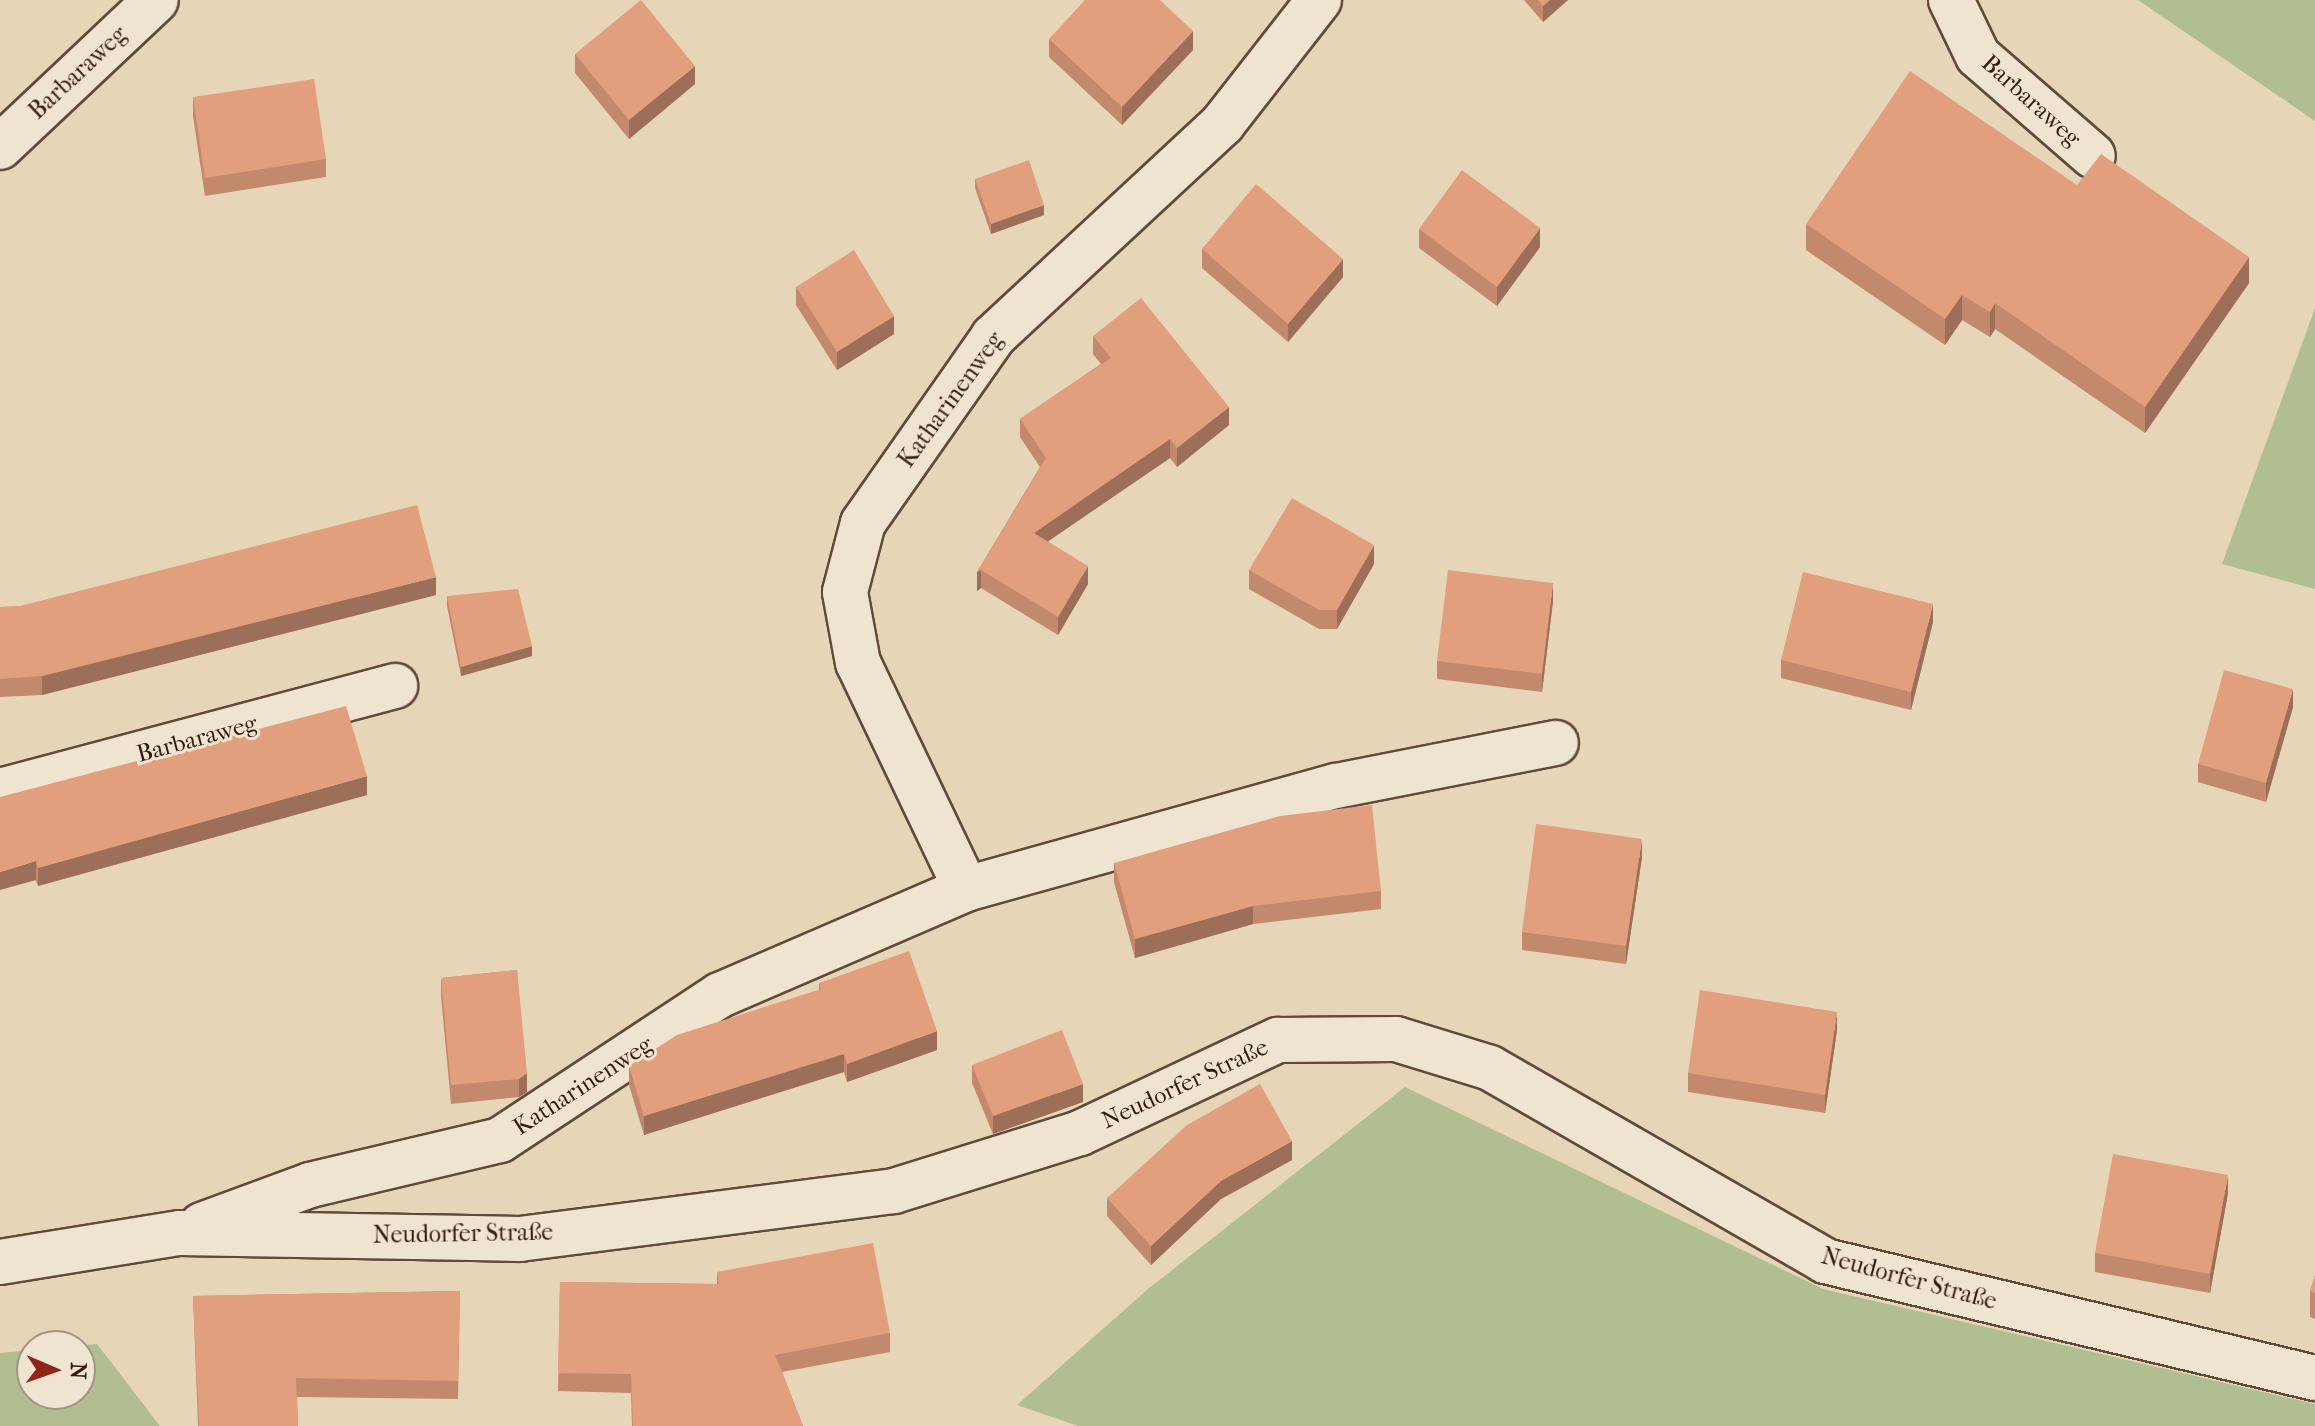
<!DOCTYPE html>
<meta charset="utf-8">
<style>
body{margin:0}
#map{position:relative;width:2315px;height:1426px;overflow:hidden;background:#e6d6b7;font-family:"IM FELL French Canon",serif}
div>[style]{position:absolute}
.green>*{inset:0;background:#b1be91}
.roads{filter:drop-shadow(2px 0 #604a3a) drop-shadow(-2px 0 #604a3a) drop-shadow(0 2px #604a3a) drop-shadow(0 -2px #604a3a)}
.minor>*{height:44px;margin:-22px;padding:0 22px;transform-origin:22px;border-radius:22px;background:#efe4d0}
.wall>*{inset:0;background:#c2896c}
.shaded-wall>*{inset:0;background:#9e6f58}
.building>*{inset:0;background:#e29f7e}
span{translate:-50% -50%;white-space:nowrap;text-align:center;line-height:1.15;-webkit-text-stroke:6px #efe4d0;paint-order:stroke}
.street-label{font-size:24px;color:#331b11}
.north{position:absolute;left:16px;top:1330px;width:80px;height:80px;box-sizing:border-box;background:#efe4d0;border:2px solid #a49484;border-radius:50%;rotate:92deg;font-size:22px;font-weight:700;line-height:32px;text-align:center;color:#331b11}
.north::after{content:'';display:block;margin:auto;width:28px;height:36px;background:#8f2418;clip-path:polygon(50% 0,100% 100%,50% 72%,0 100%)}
</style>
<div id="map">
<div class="green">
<div style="clip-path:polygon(2138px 0,2315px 0,2315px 121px)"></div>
<div style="clip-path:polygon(2315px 308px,2315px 589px,2222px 564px)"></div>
<div style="clip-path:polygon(1405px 1087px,1823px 1289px,2315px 1404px,2315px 1426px,1078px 1426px,1017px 1405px,1148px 1289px)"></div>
<div style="clip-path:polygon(97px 1344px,160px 1426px,0 1426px,0 1353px,32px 1350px,32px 1394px,80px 1394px,80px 1346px,75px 1346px)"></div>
</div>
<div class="roads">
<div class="minor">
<div style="left:1951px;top:0;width:62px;rotate:64.3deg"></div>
<div style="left:1978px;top:56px;width:152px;rotate:41deg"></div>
<div style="left:0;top:147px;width:214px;rotate:-43.3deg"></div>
<div style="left:0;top:791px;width:409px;rotate:-14.9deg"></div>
<div style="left:966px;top:889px;width:250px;rotate:-115.5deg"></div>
<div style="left:858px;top:663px;width:72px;rotate:-100.4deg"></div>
<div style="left:845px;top:592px;width:71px;rotate:-75.4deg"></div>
<div style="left:863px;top:523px;width:227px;rotate:-55deg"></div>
<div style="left:993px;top:337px;width:314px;rotate:-42.9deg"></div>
<div style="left:1223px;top:123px;width:156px;rotate:-52deg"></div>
<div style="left:202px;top:1225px;width:115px;rotate:-20.3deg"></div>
<div style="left:310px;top:1185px;width:195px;rotate:-13.3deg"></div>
<div style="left:500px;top:1140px;width:263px;rotate:-33.4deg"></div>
<div style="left:720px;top:995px;width:268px;rotate:-23.3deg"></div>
<div style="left:966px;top:889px;width:384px;rotate:-15.6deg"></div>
<div style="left:1336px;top:786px;width:224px;rotate:-11.1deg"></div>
<div style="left:0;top:1262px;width:182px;rotate:-9.2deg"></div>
<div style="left:180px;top:1233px;width:340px;rotate:1deg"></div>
<div style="left:520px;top:1239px;width:377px;rotate:-7.3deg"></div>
<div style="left:894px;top:1191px;width:195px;rotate:-17.3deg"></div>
<div style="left:1080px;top:1133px;width:219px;rotate:-25.2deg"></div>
<div style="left:1278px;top:1040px;width:118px;rotate:-0.5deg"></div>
<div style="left:1396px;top:1039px;width:98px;rotate:17.1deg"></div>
<div style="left:1490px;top:1068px;width:387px;rotate:29.9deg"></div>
<div style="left:1825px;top:1261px;width:504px;rotate:13.43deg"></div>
</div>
</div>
<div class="wall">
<div style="clip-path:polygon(1524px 0,1568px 0,1543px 22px)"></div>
<div style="clip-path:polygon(1049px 39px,1193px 50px,1122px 125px,1049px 57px)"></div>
<div style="clip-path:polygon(575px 54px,695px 84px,629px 139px,575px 73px)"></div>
<div style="clip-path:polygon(193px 97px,326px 159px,326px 177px,205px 196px,193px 116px)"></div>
<div style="clip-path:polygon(975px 179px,1044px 215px,991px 234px,975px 188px)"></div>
<div style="clip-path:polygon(2077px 185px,2249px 283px,2145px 433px,1995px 329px,1990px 337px,1962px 320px,1945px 345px,1806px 250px,1806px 224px)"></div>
<div style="clip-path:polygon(1419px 229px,1540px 247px,1497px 306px,1419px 248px)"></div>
<div style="clip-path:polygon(1202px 249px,1343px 277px,1288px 342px,1202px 268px)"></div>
<div style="clip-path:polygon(796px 287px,894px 334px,837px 370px,796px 305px)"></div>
<div style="clip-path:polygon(1093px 336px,1229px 425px,1177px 467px,1170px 458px,1048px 541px,1088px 584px,1058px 635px,981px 588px,977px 591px,977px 572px,1040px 467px,1020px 437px,1020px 419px,1101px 364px,1093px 354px)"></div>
<div style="clip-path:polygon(1374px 564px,1337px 629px,1319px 629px,1249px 589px,1249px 570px)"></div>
<div style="clip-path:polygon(436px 595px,42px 695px,0 697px,0 607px)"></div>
<div style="clip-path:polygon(447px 596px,532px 656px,461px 676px,447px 606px)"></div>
<div style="clip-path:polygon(1553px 601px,1542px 692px,1437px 679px,1437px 661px)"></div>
<div style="clip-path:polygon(1933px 622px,1911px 710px,1781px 678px,1781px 660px)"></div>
<div style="clip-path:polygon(2293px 707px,2266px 802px,2198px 782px,2198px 764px)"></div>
<div style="clip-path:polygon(367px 795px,38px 886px,0 797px)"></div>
<div style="clip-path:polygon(1642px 857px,1626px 964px,1522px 950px,1522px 932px)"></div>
<div style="clip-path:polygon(1114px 863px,1381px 891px,1381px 909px,1253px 924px,1135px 958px,1114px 882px)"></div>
<div style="clip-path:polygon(517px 970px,527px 1092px,519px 1097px,451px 1104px,441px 996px,441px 978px)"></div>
<div style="clip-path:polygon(819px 983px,937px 1050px,847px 1082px,844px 1072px,644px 1135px,629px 1085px,629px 1066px,819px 990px)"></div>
<div style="clip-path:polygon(1837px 1030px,1825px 1113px,1688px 1092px,1688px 1073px)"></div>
<div style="clip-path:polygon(972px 1065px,1083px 1102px,993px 1134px,972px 1083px)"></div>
<div style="clip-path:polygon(1292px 1160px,1221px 1199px,1151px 1265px,1107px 1216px,1107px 1198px)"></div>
<div style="clip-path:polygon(2228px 1193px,2210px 1293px,2095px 1272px,2095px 1253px)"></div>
<div style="clip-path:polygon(717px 1272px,890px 1333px,890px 1352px,782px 1372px,803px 1426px,632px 1426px,631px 1393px,558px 1391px,560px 1282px,717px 1284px)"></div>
<div style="clip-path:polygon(2315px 1275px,2315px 1319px,2310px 1317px,2310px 1291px)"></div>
<div style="clip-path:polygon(460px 1291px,458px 1399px,297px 1397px,298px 1426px,198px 1426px,193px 1296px)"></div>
</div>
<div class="shaded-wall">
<div style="clip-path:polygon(1550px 0,1568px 0,1543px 22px,1543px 6px)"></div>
<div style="clip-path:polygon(1193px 31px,1193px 50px,1122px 125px,1122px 107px)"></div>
<div style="clip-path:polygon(695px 66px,695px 84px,629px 139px,629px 120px)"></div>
<div style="clip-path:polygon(1044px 205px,1044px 215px,991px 234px,991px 224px)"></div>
<div style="clip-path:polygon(1540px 228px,1540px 247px,1497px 306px,1497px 287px)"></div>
<div style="clip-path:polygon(2249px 257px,2249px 283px,2145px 433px,2145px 407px)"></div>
<div style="clip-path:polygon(1343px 259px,1343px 277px,1288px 342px,1288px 324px)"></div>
<div style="clip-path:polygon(1962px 295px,1962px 320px,1945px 345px,1945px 319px)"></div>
<div style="clip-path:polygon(1995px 303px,1995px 329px,1990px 337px,1990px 312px)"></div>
<div style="clip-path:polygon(894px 316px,894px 334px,837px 370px,837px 352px)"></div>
<div style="clip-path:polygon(1229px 407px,1229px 425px,1177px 467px,1177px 448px)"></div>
<div style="clip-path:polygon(1170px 439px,1170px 458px,1034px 551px,1034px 533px)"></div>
<div style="clip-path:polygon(1374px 545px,1374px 564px,1337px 629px,1337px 610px)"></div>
<div style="clip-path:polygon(1088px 566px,1088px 584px,1058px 635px,1058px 617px)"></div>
<div style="clip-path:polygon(981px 570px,981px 588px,977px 591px,977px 572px)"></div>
<div style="clip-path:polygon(436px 577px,436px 595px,42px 695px,42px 676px)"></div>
<div style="clip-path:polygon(1553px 583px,1553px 601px,1542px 692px,1542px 674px)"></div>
<div style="clip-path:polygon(1933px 604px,1933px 622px,1911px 710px,1911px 692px)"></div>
<div style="clip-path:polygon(532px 646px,532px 656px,461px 676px,461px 667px)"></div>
<div style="clip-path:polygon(2293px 689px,2293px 707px,2266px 802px,2266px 783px)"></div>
<div style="clip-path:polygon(367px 776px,367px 795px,38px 886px,38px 868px)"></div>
<div style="clip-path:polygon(1642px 839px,1642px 857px,1626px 964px,1626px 946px)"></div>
<div style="clip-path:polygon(36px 861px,36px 880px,0 890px,0 872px)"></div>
<div style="clip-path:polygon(1253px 906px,1253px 924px,1135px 958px,1135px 939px)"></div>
<div style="clip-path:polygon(1837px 1012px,1837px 1030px,1825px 1113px,1825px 1095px)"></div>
<div style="clip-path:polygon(937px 1031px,937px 1050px,847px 1082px,847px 1064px)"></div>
<div style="clip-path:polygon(844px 1054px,844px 1072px,644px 1135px,644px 1116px)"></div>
<div style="clip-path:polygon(527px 1073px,527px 1092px,519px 1097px,519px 1079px)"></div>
<div style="clip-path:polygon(1083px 1084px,1083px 1102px,993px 1134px,993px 1116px)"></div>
<div style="clip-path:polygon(1292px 1141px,1292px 1160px,1221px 1199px,1151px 1265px,1151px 1246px,1221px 1181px)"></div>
<div style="clip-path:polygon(2228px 1175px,2228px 1193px,2210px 1293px,2210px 1274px)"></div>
</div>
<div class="building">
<div style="clip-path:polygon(641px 0,695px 66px,629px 120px,575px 54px)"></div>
<div style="clip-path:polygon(1085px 0,1160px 0,1193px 31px,1122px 107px,1049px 39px)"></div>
<div style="clip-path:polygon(1538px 0,1550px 0,1543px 6px)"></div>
<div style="clip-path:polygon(1910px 71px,2077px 185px,2101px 154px,2249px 257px,2145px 407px,1995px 303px,1990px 312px,1962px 295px,1945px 319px,1806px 224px)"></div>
<div style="clip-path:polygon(314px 79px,326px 159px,205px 178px,193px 97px)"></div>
<div style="clip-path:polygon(1029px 160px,1044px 205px,991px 224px,975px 179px)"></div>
<div style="clip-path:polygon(1462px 170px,1540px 228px,1497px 287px,1419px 229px)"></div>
<div style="clip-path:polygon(1256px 184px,1343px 259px,1288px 324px,1202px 249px)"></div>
<div style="clip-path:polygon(854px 250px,894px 316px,837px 352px,796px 287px)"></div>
<div style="clip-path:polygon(1141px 298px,1229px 407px,1177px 448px,1170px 439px,1034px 533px,1088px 566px,1058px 617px,981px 570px,977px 572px,1046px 458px,1020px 419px,1111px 358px,1093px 336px)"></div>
<div style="clip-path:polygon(1292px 498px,1374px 545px,1337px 610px,1319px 610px,1249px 570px)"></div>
<div style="clip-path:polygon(417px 505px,436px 577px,42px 676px,0 679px,0 607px,20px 606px)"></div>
<div style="clip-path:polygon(1448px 570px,1553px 583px,1542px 674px,1437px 661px)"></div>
<div style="clip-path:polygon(1803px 572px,1933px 604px,1911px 692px,1781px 660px)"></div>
<div style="clip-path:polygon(518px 589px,532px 646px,461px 667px,447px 596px)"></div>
<div style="clip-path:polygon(2224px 670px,2293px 689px,2266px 783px,2198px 764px)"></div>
<div style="clip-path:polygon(346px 706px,367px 776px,38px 868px,36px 861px,0 872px,0 797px)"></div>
<div style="clip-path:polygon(1372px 805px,1381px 891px,1253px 906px,1135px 939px,1114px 863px,1280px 816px)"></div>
<div style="clip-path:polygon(1536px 824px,1642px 839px,1626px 946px,1522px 932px)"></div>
<div style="clip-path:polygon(909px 951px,937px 1031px,847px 1064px,844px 1054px,644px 1116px,629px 1066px,677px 1035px,821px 989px,819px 983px)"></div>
<div style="clip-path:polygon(517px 970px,527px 1073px,519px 1079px,451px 1085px,441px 978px)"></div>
<div style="clip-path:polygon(1700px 990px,1837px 1012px,1825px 1095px,1688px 1073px)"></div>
<div style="clip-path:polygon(1062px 1030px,1083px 1084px,993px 1116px,972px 1065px)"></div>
<div style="clip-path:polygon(1260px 1084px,1292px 1141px,1221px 1181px,1151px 1246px,1107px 1198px,1187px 1125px)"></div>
<div style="clip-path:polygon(2113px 1154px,2228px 1175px,2210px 1274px,2095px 1253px)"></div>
<div style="clip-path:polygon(873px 1243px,890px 1333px,775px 1355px,803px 1426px,633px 1426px,631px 1374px,558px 1373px,560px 1282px,719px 1284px,717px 1272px)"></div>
<div style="clip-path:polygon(2315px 1275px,2315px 1293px,2310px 1291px)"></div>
<div style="clip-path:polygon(460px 1291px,458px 1381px,296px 1378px,298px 1426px,199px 1426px,193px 1296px)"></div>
</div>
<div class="street-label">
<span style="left:78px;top:73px;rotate:-43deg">Barbaraweg</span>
<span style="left:2031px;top:101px;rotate:42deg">Barbaraweg</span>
<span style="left:951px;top:400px;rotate:-54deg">Katharinenweg</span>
<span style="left:197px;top:739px;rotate:-15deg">Barbaraweg</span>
<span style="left:1185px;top:1084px;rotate:-25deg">Neudorfer Straße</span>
<span style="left:583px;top:1086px;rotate:-33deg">Katharinenweg</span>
<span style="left:463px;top:1234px;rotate:-1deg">Neudorfer Straße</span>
<span style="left:1909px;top:1279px;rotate:15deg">Neudorfer Straße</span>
</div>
<div class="north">N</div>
</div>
